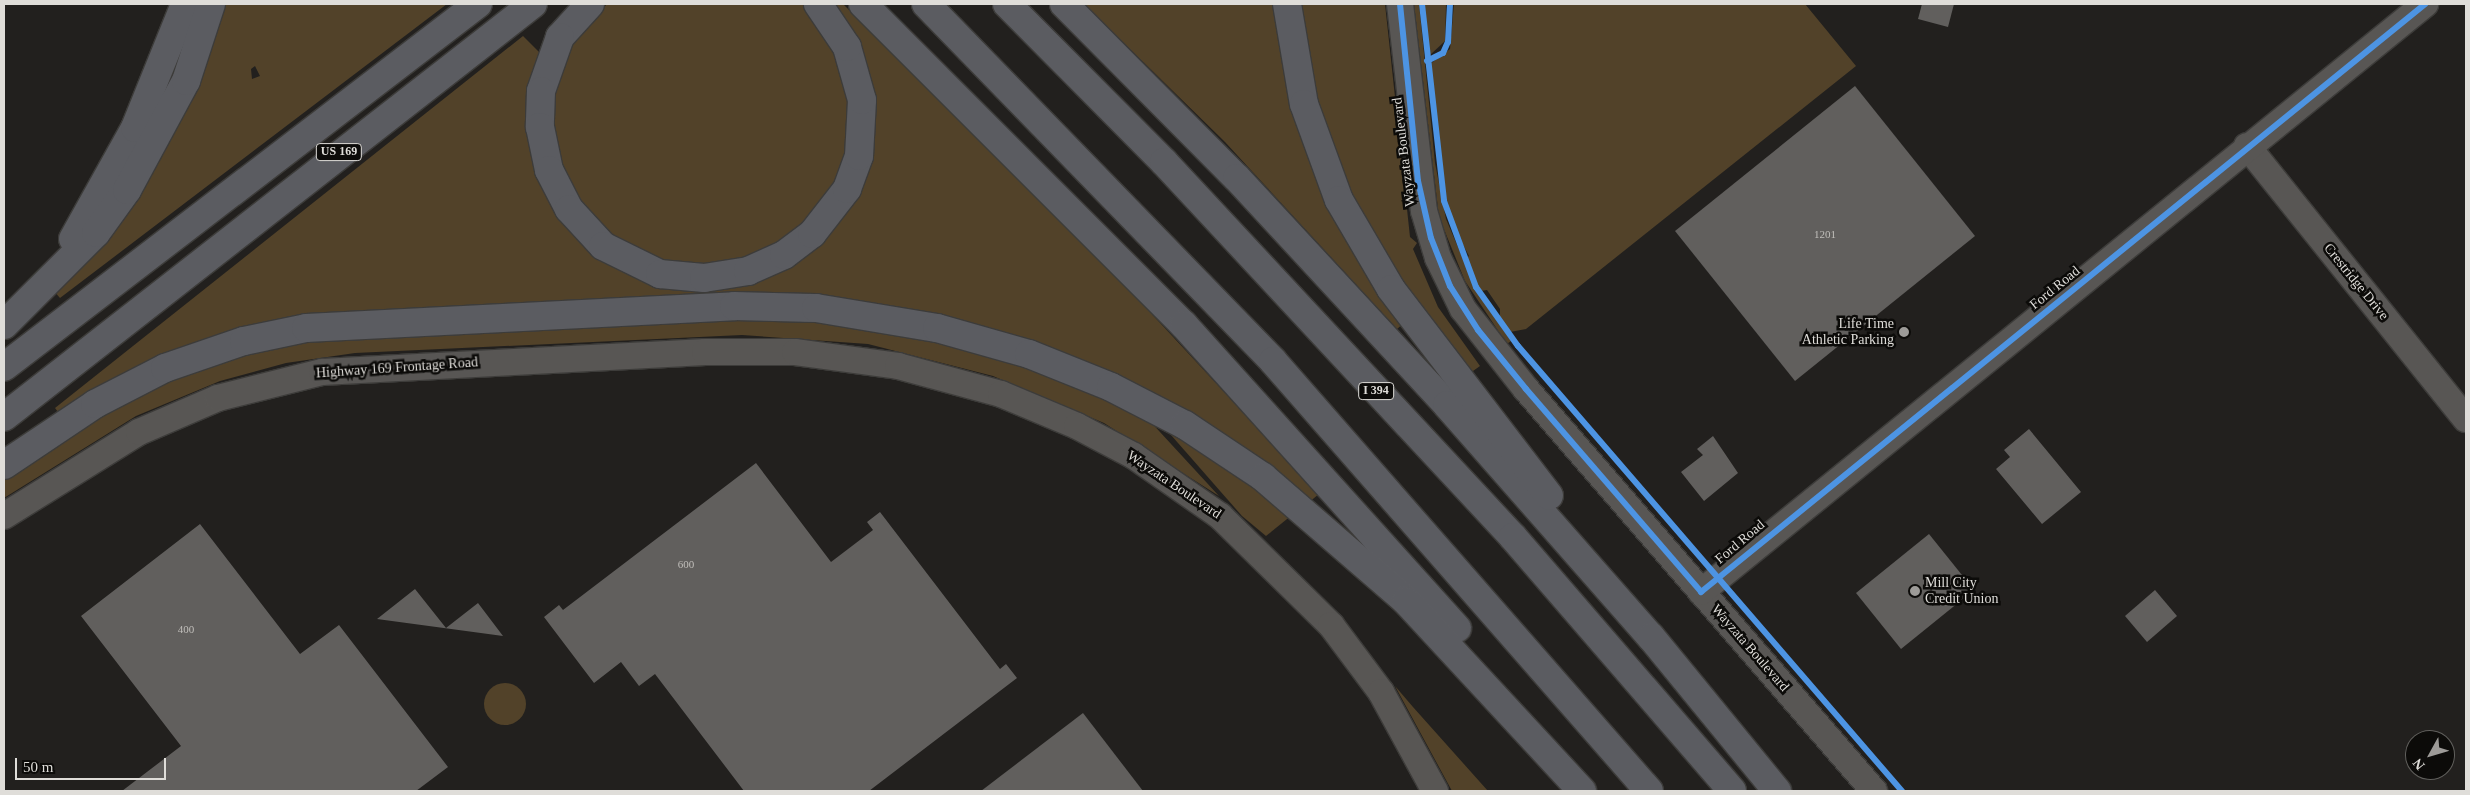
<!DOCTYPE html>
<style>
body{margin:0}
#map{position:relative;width:2470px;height:795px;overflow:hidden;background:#22201e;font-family:Georgia,serif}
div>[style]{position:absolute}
.green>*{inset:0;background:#524229}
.round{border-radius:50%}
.building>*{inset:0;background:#615f5d}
.roads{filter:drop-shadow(1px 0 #3d3c3a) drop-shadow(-1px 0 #3d3c3a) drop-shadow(0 1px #3d3c3a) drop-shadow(0 -1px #3d3c3a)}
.minor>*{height:26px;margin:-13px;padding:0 13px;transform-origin:13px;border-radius:13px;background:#585654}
.highway>*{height:28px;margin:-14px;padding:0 14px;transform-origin:14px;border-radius:14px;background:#5b5c61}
.cycleway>*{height:6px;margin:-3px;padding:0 3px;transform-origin:3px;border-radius:3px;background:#4d94e3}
.dots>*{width:14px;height:14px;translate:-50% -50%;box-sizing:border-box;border:2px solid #0c0b09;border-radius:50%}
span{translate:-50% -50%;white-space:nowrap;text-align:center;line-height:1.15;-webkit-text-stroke:5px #0c0b09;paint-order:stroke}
.number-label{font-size:11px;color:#c0beba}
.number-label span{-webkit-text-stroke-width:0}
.shield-label span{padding:1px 4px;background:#0c0b09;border:1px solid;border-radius:4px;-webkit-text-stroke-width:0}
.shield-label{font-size:12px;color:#dfddd9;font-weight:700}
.street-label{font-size:14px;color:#dfddd9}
.poi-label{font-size:14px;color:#dfddd9}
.right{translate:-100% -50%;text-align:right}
.left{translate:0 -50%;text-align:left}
.frame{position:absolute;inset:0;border:5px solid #dfddd9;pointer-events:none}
.north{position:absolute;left:2405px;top:730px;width:50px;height:50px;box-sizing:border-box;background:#0c0b09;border:1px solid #605f5c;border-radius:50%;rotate:231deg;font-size:14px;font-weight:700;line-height:20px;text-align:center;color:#dfddd9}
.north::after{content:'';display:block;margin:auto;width:18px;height:22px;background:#9d9b98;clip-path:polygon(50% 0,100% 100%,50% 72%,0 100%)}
.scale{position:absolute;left:15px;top:758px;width:151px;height:22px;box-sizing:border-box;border:2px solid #dfddd9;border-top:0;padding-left:6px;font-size:15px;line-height:18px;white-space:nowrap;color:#dfddd9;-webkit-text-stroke:4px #0c0b09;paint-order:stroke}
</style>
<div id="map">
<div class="green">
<div style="clip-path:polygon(evenodd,222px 4px,447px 4px,60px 298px,53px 290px,222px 4px,255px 66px,260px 76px,252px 79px,251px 69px,255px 66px)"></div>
<div style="clip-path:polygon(607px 4px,806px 4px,850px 81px,844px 169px,808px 225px,744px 263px,675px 267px,606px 236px,563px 179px,549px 101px,565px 50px)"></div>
<div style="clip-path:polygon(832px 4px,843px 4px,1110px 269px,1319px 494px,1308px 503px,1285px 484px,951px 323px,357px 313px,61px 416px,55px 408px,523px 36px,542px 55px,538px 170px,665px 284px,829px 231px,849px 210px,862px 183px)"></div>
<div style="clip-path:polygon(1084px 4px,1279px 4px,1283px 44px,1404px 323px,1397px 329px,1225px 142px)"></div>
<div style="clip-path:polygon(1295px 4px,1385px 4px,1410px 237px,1417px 243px,1413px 249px,1438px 307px,1480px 366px,1466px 376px,1409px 302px,1327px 153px)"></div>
<div style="clip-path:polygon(1414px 4px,1419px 4px,1435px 163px,1446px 219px,1477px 292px,1511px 341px,1507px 344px,1465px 281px,1439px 217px)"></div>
<div style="clip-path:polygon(1424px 4px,1446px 4px,1445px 41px,1429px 56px)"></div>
<div style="clip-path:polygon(1454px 4px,1805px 4px,1856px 66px,1526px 329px,1510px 332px,1500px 320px,1500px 309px,1487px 290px,1481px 291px,1468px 267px,1465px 259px,1469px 256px,1449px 218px,1441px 175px,1430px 64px,1450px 49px)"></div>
<div style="clip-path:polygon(753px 317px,861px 325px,975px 350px,1055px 377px,1148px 419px,1219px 496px,1104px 423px,993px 376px,868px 344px,742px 335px,355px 353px,286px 363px,220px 381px,136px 416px,4px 498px,4px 476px,145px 387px,282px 342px)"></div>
<div style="clip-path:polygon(1164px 427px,1217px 458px,1292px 515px,1266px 536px,1242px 516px)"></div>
<div class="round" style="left:484px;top:683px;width:42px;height:42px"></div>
<div style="clip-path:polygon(1395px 686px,1413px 707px,1488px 791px,1452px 791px)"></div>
</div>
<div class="building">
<div style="clip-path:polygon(1922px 4px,1954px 4px,1948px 27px,1918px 19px)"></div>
<div style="clip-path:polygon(1855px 86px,1975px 236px,1795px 381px,1675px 231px)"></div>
<div style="clip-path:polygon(2029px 429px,2081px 492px,2042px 524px,1996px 469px,2010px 457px,2004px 450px)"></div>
<div style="clip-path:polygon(1713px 436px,1738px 473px,1704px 501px,1681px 472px,1703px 455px,1697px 449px)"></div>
<div style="clip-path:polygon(756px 463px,831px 562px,873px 530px,867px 522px,880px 512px,1000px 669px,1006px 664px,1017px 678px,869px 791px,744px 791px,655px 674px,639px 686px,621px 662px,594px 683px,544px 617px,559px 605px,563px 610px)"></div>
<div style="clip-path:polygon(200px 524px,300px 654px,339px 625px,448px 767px,416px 791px,122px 791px,181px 746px,81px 616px)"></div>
<div style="clip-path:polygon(1929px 534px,1974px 590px,1901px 649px,1856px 593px)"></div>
<div style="clip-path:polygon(415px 589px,446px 628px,478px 603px,503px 636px,377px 619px)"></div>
<div style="clip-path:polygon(2155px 590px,2177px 616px,2147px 642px,2125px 616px)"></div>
<div style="clip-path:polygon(1083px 713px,1143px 791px,981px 791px)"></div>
</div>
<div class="roads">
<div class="minor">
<div style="left:1400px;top:4px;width:208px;rotate:83.4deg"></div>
<div style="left:1424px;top:211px;width:49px;rotate:73.4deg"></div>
<div style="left:1438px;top:258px;width:57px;rotate:63.9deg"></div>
<div style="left:1463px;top:309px;width:102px;rotate:51.8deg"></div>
<div style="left:1526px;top:389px;width:532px;rotate:49.12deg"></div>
<div style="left:2247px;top:146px;width:350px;rotate:51.3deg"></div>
<div style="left:4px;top:516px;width:159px;rotate:-31.9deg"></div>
<div style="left:139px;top:432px;width:86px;rotate:-23.3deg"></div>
<div style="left:218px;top:398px;width:107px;rotate:-14deg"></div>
<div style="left:322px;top:372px;width:384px;rotate:-3deg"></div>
<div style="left:705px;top:352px;width:90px"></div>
<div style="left:795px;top:352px;width:104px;rotate:7.7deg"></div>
<div style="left:898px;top:366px;width:107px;rotate:15.2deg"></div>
<div style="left:1001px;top:394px;width:82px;rotate:22.8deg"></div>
<div style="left:1077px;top:426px;width:64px;rotate:27.8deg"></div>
<div style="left:1134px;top:456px;width:105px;rotate:34.9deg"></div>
<div style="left:1220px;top:516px;width:156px;rotate:44.5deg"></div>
<div style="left:1331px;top:625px;width:84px;rotate:53.3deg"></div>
<div style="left:1381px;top:692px;width:113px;rotate:61.4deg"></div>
<div style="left:1701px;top:592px;width:933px;rotate:-39.08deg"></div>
</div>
<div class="highway">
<div style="left:590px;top:4px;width:45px;rotate:132.3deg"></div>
<div style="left:560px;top:37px;width:57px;rotate:109.4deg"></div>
<div style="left:541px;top:91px;width:36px;rotate:92deg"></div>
<div style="left:540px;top:127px;width:44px;rotate:78.2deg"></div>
<div style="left:549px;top:170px;width:44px;rotate:62.9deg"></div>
<div style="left:569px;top:209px;width:50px;rotate:47.4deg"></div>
<div style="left:603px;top:246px;width:64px;rotate:26.2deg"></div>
<div style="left:660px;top:274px;width:44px;rotate:5.2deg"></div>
<div style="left:704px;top:278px;width:45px;rotate:-9deg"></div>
<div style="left:748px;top:271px;width:39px;rotate:-24deg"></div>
<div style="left:784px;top:255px;width:35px;rotate:-37deg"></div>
<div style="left:812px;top:234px;width:57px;rotate:-52.1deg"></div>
<div style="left:847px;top:189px;width:35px;rotate:-70deg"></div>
<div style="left:859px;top:156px;width:56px;rotate:-86.9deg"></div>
<div style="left:862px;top:100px;width:55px;rotate:-105.8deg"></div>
<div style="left:847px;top:47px;width:52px;rotate:-124deg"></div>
<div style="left:863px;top:4px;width:454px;rotate:45deg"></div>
<div style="left:1184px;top:325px;width:408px;rotate:48deg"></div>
<div style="left:926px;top:4px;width:498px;rotate:45.8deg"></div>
<div style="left:1273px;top:361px;width:571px;rotate:48.83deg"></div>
<div style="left:1007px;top:4px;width:223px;rotate:45.2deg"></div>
<div style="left:1164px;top:162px;width:512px;rotate:47.06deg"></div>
<div style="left:1513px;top:537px;width:335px;rotate:49.2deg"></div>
<div style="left:1064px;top:4px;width:245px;rotate:45.2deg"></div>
<div style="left:1237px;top:178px;width:309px;rotate:47.2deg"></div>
<div style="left:1447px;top:405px;width:309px;rotate:48.7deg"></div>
<div style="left:1651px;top:637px;width:199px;rotate:50.7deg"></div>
<div style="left:1287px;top:4px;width:101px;rotate:80.4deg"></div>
<div style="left:1304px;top:104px;width:102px;rotate:70deg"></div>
<div style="left:1339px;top:200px;width:103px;rotate:59.7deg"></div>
<div style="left:1391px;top:289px;width:260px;rotate:52.6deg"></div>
<div style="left:73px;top:239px;width:127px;rotate:-60.8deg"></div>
<div style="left:135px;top:128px;width:134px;rotate:-68deg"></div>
<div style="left:4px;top:325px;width:130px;rotate:-45deg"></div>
<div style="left:96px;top:233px;width:53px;rotate:-54.2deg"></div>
<div style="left:127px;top:190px;width:124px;rotate:-61.6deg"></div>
<div style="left:186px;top:81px;width:81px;rotate:-72deg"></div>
<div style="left:4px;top:367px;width:597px;rotate:-37.45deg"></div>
<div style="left:4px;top:417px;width:671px;rotate:-37.98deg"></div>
<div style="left:4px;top:465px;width:110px;rotate:-33.8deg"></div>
<div style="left:95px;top:404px;width:79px;rotate:-27.2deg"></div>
<div style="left:165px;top:368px;width:83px;rotate:-18.9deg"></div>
<div style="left:244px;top:341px;width:63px;rotate:-11.8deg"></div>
<div style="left:306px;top:328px;width:429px;rotate:-2.9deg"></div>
<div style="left:734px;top:306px;width:82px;rotate:1.4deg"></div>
<div style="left:816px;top:308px;width:123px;rotate:9.4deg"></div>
<div style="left:937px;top:328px;width:96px;rotate:15.8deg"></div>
<div style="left:1029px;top:354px;width:88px;rotate:21.9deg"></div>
<div style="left:1111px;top:387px;width:83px;rotate:27.2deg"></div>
<div style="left:1185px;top:425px;width:94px;rotate:33.7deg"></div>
<div style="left:1263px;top:477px;width:189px;rotate:40.9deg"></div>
<div style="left:1406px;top:601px;width:259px;rotate:47.2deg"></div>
</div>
</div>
<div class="cycleway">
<div style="left:1400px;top:4px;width:178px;rotate:84.2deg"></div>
<div style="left:1418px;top:181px;width:58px;rotate:77.2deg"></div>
<div style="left:1431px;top:238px;width:52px;rotate:68.4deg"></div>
<div style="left:1450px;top:286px;width:52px;rotate:57.5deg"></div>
<div style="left:1478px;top:330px;width:76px;rotate:50.9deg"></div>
<div style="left:1526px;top:389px;width:268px;rotate:49.2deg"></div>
<div style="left:1701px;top:592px;width:933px;rotate:-39.08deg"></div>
<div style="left:1422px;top:4px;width:198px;rotate:83.6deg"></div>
<div style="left:1444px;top:201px;width:92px;rotate:69.6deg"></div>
<div style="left:1476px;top:287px;width:72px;rotate:54.6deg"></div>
<div style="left:1518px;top:346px;width:588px;rotate:49.21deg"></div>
<div style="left:1427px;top:61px;width:18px;rotate:-27deg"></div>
<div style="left:1443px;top:53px;width:12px;rotate:-66deg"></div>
<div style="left:1448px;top:42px;width:38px;rotate:-87deg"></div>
</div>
<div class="dots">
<div style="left:1904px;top:332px;background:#9d9b98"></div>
<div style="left:1915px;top:591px;background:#9d9b98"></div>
</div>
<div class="number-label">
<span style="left:1825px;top:234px">1201</span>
<span style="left:686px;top:564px">600</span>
<span style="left:186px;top:629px">400</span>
</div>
<div class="shield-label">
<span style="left:339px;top:152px">US 169</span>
<span style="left:1376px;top:391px">I 394</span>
</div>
<div class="street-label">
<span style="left:1404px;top:152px;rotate:-97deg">Wayzata Boulevard</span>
<span style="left:2356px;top:282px;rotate:51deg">Crestridge Drive</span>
<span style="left:2055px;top:288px;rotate:-39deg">Ford Road</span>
<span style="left:397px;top:368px;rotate:-4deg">Highway 169 Frontage Road</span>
<span style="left:1174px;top:485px;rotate:34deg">Wayzata Boulevard</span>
<span style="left:1740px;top:542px;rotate:-40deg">Ford Road</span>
<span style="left:1750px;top:648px;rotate:49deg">Wayzata Boulevard</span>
</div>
<div class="poi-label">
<span class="right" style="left:1894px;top:332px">Life Time<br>Athletic Parking</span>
<span class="left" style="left:1925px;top:591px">Mill City<br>Credit Union</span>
</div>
<div class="frame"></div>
<div class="north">N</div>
<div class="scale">50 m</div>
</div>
